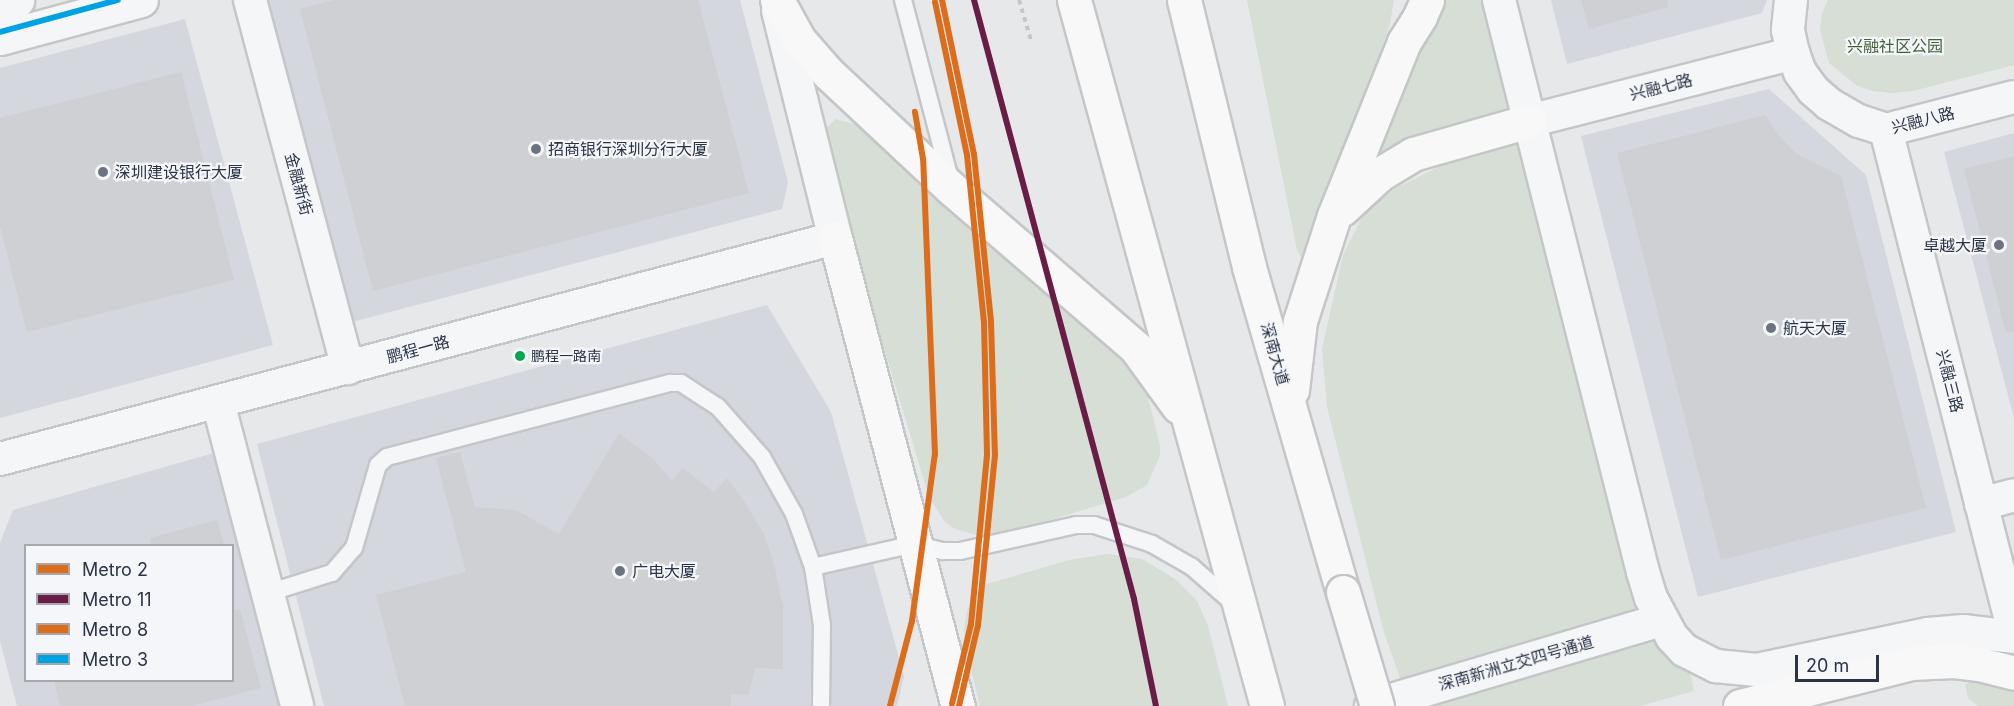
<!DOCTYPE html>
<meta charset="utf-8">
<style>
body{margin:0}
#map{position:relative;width:2014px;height:706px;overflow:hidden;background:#e6e8ea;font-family:Inter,"Noto Sans SC",sans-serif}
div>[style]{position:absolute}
.built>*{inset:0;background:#d4d7dd}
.green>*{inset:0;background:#d6ded6}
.building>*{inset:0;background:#ced0d3}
.path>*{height:4px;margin-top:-2px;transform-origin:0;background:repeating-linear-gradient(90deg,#c5c6ca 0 4.5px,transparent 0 9px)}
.roads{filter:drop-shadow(2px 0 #c4c6c8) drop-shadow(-2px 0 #c4c6c8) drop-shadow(0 2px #c4c6c8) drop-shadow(0 -2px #c4c6c8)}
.service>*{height:16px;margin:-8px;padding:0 8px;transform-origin:8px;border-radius:8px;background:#f5f6f7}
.minor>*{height:32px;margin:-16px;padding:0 16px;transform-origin:16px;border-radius:16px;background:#f5f6f7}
.tertiary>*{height:33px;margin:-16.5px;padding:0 16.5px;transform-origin:16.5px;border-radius:16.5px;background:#f5f6f7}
.primary>*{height:33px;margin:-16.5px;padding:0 16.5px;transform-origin:16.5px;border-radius:16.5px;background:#f8f8f8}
.bridges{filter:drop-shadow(2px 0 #c2c5c8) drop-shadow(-2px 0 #c2c5c8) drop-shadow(0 2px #c2c5c8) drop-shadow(0 -2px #c2c5c8)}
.primary-bridge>*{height:33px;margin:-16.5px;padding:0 16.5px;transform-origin:16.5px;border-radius:16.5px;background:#f8f8f8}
.metro-1>*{height:6px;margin:-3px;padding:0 3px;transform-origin:3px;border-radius:3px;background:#db6d1c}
.metro-2>*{height:6px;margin:-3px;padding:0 3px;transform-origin:3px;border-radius:3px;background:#6a1d44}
.metro-3>*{height:6px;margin:-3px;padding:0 3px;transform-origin:3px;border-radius:3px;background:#db6d1c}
.metro-4>*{height:6px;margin:-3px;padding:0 3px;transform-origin:3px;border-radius:3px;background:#00a2e1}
.dots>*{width:16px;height:16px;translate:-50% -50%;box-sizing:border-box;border:3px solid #f4f6f9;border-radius:50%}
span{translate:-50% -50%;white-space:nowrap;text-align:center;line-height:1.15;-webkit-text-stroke:4.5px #f4f6f9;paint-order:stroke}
.bus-label{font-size:14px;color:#2b3445}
.left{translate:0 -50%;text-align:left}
.park-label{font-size:16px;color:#3f6138}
.street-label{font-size:16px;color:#2b3445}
.poi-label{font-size:16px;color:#2b3445}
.right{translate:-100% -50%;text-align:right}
.legend{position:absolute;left:24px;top:544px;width:210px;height:138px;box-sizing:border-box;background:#f4f6f9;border:2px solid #a4a8b1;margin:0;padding:8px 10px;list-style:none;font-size:18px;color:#2b3445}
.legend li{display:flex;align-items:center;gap:12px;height:30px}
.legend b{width:30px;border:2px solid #a4a8b1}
.scale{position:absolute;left:1795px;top:655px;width:84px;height:27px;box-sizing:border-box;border:3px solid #2b3445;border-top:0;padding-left:8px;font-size:18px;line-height:21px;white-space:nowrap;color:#2b3445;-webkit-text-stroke:4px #f4f6f9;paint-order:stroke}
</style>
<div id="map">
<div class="built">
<div style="clip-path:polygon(263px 0,740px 0,788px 182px,782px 209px,348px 323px)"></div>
<div style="clip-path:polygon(1551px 0,1767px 0,1762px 13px,1567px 64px)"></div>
<div style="clip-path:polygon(185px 19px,273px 345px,0 418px,0 68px)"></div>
<div style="clip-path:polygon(1769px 89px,1866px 175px,1956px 532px,1698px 597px,1581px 136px)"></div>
<div style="clip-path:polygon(2014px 133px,2014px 418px,1944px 152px)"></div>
<div style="clip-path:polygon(767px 305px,831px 412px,904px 676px,897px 706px,324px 706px,257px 444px)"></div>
<div style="clip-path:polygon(evenodd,214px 453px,280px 706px,17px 706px,0 641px,0 543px,13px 510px,214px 453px,26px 546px,232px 546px,232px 680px,26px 680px,26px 546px)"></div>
</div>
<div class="green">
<div style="clip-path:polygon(1247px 0,1394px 0,1390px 24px,1309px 256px,1301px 257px,1297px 250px)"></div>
<div style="clip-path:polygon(1429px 0,1483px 0,1511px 110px,1428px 134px,1374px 168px,1369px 144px)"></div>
<div style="clip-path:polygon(1828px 0,2014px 0,2014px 65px,1913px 91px,1892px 93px,1872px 91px,1856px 85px,1829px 63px,1820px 30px,1822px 13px)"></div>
<div style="clip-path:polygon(836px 119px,857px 125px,1133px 368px,1146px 389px,1160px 446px,1160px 456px,1147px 485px,1126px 497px,1004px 534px,984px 537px,955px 529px,945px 522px,929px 497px,827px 159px,824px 130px)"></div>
<div style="clip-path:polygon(1521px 141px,1688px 663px,1694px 691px,1640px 706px,1426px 706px,1402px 684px,1383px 629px,1327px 407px,1322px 349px,1343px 255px,1367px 207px,1398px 187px,1443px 165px)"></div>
<div style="clip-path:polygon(1108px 554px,1142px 559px,1175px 579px,1197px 601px,1208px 626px,1228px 706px,980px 706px,965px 645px,964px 629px,967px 611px,980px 586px,1069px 560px)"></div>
<div style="clip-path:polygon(1979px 674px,2014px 678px,2014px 706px,1978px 706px,1968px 698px,1965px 685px)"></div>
</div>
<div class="building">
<div style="clip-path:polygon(334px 0,698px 0,749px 193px,373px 291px,300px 9px)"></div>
<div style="clip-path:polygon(1581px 0,1667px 0,1668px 7px,1589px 29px)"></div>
<div style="clip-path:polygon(181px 72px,234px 280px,27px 332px,0 226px,0 118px)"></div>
<div style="clip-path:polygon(1765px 115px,1780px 137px,1797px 154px,1841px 176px,1926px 508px,1721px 560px,1617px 153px)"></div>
<div style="clip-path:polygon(2014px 156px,2014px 332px,2006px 333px,1964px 169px)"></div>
<div style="clip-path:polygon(619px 433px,651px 457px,672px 480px,683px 468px,714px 492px,727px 478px,746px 504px,764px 534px,775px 568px,783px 607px,783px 669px,755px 668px,749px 695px,731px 694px,731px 706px,405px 706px,376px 595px,466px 572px,436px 458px,460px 452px,475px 507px,516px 510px,559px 534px)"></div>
<div style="clip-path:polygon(217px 520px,224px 546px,151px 546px,150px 538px)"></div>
<div style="clip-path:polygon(240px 609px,261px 688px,192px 706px,60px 706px,54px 681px,232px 681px,232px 610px)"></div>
</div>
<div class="path">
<div style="left:1019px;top:0;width:42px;rotate:73.3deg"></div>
</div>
<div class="roads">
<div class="service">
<div style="left:903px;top:0;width:185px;rotate:75.3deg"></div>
<div style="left:813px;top:567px;width:104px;rotate:-12.8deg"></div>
<div style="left:914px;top:544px;width:30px;rotate:14deg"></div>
<div style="left:943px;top:551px;width:17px"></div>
<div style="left:960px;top:551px;width:119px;rotate:-12.6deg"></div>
<div style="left:1076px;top:525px;width:18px"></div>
<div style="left:1094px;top:525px;width:61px;rotate:18.1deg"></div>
<div style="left:1152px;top:544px;width:46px;rotate:29.9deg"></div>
<div style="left:1192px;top:567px;width:55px;rotate:41.3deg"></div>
<div style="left:268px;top:593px;width:67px;rotate:-17.4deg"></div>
<div style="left:332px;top:573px;width:33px;rotate:-49deg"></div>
<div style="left:354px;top:548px;width:86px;rotate:-73.9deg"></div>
<div style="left:378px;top:465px;width:12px;rotate:-42deg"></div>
<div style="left:387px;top:457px;width:293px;rotate:-14.7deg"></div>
<div style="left:670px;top:383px;width:11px"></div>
<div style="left:681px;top:383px;width:44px;rotate:33deg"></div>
<div style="left:718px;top:407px;width:67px;rotate:48.7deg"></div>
<div style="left:762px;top:457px;width:65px;rotate:60.7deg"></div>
<div style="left:794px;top:514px;width:56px;rotate:70.3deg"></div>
<div style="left:813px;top:567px;width:59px;rotate:81.2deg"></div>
<div style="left:822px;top:625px;width:81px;rotate:90.7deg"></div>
</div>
<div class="minor">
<div style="left:250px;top:0;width:381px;rotate:75.1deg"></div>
<div style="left:1499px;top:0;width:590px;rotate:75.87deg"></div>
<div style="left:1643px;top:572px;width:27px;rotate:73deg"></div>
<div style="left:1651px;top:598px;width:44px;rotate:61.7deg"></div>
<div style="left:1672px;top:637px;width:18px;rotate:47deg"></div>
<div style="left:1684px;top:650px;width:36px;rotate:27deg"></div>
<div style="left:1716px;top:666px;width:41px;rotate:5.6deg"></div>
<div style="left:1757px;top:670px;width:175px;rotate:-11.9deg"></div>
<div style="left:1928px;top:634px;width:35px;rotate:-5deg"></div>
<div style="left:1963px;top:631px;width:51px;rotate:6.7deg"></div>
<div style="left:1791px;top:0;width:30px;rotate:96deg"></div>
<div style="left:1788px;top:30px;width:24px;rotate:78deg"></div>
<div style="left:1793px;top:53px;width:20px;rotate:70deg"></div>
<div style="left:1800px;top:72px;width:22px;rotate:54deg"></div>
<div style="left:1813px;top:90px;width:21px;rotate:41deg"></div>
<div style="left:1829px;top:104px;width:34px;rotate:30deg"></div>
<div style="left:1859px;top:121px;width:28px;rotate:18deg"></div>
<div style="left:1886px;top:130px;width:132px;rotate:-14.5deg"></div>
<div style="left:1529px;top:121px;width:273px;rotate:-14.4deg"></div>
<div style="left:1886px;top:130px;width:518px;rotate:75.7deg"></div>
<div style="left:218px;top:402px;width:314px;rotate:75.4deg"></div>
<div style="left:0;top:459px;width:864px;rotate:-14.82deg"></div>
<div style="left:1981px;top:504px;width:34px;rotate:-15deg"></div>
<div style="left:1371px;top:706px;width:302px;rotate:-16.5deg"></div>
</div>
<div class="tertiary">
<div style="left:0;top:5px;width:18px;rotate:-16deg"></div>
<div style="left:778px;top:10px;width:235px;rotate:76deg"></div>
<div style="left:0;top:38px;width:146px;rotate:-15.1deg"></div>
</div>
<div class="primary">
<div style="left:777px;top:0;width:46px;rotate:61.2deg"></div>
<div style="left:799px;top:40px;width:44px;rotate:48.7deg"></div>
<div style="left:828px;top:73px;width:170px;rotate:43.1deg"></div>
<div style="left:952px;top:189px;width:243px;rotate:40.8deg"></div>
<div style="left:1136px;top:348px;width:72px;rotate:54.1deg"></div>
<div style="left:1074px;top:0;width:732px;rotate:74.71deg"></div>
<div style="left:1184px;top:0;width:275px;rotate:76.3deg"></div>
<div style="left:1249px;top:267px;width:338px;rotate:73.9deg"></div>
<div style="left:1342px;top:209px;width:52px;rotate:-42.6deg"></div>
<div style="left:1380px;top:174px;width:39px;rotate:-31deg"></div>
<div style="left:1413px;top:154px;width:121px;rotate:-15.9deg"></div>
<div style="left:835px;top:238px;width:484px;rotate:75.3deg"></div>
<div style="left:1292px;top:390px;width:69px;rotate:-83.4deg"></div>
<div style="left:1300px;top:321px;width:110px;rotate:-72.1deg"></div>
<div style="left:1334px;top:216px;width:188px;rotate:-68.1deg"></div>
<div style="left:1404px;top:42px;width:31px;rotate:-58deg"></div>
<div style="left:1420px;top:16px;width:17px;rotate:-66deg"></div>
<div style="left:1740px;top:706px;width:176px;rotate:-14.1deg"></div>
<div style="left:1911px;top:663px;width:43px;rotate:-2.7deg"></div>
<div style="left:1954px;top:661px;width:25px;rotate:7deg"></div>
<div style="left:1979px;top:664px;width:36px;rotate:14deg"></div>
</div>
</div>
<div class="bridges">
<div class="primary-bridge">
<div style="left:1343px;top:592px;width:119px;rotate:73.4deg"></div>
</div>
</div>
<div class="metro-1">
<div style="left:942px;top:0;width:157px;rotate:78.3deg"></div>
<div style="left:974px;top:154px;width:169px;rotate:84.2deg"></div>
<div style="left:991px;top:322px;width:133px;rotate:88.3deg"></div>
<div style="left:995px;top:455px;width:171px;rotate:95.7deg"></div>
<div style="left:978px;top:625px;width:83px;rotate:103.2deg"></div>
<div style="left:890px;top:706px;width:88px;rotate:-75.5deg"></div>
<div style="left:912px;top:621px;width:169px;rotate:-82.2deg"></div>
<div style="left:935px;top:454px;width:295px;rotate:-92.3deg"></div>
<div style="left:923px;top:159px;width:48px;rotate:-99.7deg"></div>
</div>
<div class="metro-2">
<div style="left:974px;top:0;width:620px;rotate:75.04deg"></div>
<div style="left:1134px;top:599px;width:109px;rotate:78.4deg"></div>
</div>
<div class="metro-3">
<div style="left:935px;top:2px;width:156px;rotate:78.2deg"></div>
<div style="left:967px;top:155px;width:168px;rotate:84.2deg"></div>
<div style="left:984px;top:322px;width:133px;rotate:88.7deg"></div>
<div style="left:987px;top:455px;width:170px;rotate:95.4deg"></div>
<div style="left:971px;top:624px;width:82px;rotate:103.4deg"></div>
</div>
<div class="metro-4">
<div style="left:0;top:32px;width:122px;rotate:-15.2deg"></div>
</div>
<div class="dots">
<div style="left:536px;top:149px;background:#6c737f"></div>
<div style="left:103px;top:172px;background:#6c737f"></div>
<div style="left:1999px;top:245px;background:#6c737f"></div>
<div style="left:1771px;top:328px;background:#6c737f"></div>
<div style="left:520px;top:356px;background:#00a651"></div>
<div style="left:620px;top:571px;background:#6c737f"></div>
</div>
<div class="bus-label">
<span class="left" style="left:531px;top:356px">鹏程一路南</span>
</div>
<div class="park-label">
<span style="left:1895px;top:46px">兴融社区公园</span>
</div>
<div class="street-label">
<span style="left:1661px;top:87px;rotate:-14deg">兴融七路</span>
<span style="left:1923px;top:120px;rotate:-14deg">兴融八路</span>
<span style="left:299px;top:184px;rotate:75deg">金融新街</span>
<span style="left:418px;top:349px;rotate:-15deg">鹏程一路</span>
<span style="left:1275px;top:354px;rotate:74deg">深南大道</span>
<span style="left:1950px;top:381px;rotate:76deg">兴融三路</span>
<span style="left:1516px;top:663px;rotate:-16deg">深南新洲立交四号通道</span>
</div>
<div class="poi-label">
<span class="left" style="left:548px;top:149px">招商银行深圳分行大厦</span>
<span class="left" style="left:115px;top:172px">深圳建设银行大厦</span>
<span class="right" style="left:1987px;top:245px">卓越大厦</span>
<span class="left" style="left:1783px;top:328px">航天大厦</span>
<span class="left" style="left:632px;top:571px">广电大厦</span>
</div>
<ul class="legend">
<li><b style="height:8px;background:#db6d1c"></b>Metro 2</li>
<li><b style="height:8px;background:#6a1d44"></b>Metro 11</li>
<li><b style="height:8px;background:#db6d1c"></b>Metro 8</li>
<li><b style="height:8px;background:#00a2e1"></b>Metro 3</li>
</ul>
<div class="scale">20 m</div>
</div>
